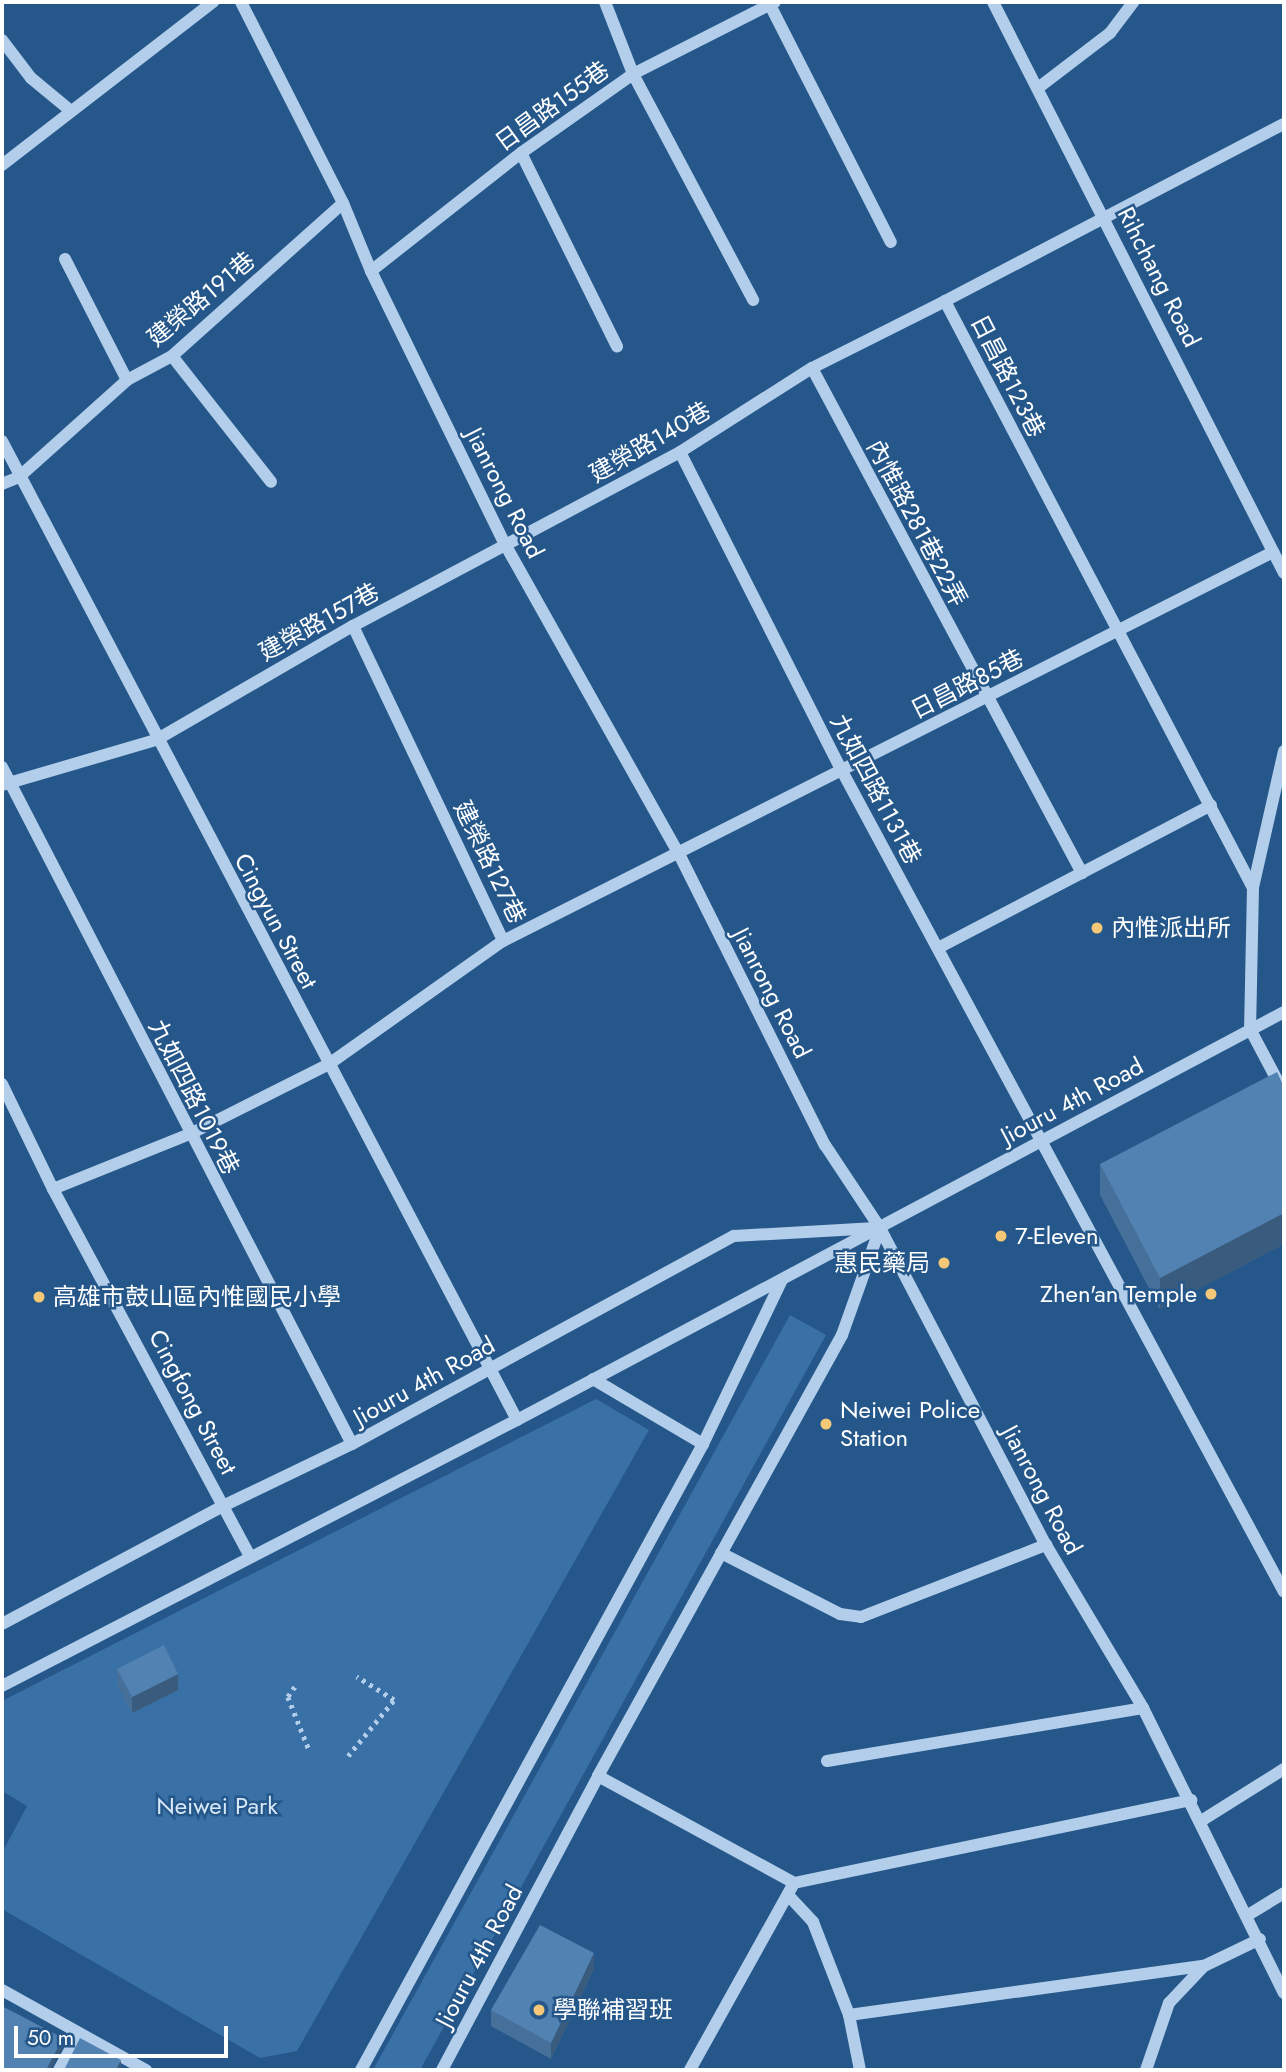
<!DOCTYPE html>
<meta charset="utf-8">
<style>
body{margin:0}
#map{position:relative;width:1286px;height:2072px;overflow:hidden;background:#25578a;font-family:Jost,"Noto Sans TC",sans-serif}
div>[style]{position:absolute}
.green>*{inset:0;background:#3971a6}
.path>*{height:4.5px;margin-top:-2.25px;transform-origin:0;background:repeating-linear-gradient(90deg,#b2ceea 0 3.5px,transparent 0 8.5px)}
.minor>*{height:12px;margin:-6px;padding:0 6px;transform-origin:6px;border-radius:6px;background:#b2ceea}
.wall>*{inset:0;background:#467099}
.shaded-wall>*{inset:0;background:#395b7d}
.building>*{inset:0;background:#5182b2}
.dots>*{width:19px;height:19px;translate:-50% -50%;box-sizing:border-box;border:4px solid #25578a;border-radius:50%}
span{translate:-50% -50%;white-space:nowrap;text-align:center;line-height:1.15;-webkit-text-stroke:5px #25578a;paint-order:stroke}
.street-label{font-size:24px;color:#fff}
.poi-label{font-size:24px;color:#fff}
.left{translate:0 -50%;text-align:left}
.right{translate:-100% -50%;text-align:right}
.park-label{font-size:24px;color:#d6e7f7}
.frame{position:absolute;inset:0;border:4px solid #fff;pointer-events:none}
.scale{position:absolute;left:14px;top:2026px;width:214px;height:32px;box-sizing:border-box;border:4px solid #fff;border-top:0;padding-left:9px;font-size:21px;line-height:24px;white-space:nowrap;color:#fff;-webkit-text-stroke:5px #25578a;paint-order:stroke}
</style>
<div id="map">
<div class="green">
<div style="clip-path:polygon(790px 1315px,826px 1335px,420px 2070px,373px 2070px)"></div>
<div style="clip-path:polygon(596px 1399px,649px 1430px,297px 2051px,260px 2058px,2px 1909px,2px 1853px,27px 1806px,2px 1791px,2px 1701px)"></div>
</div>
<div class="path">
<div style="left:295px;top:1687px;width:12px;rotate:125deg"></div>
<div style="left:288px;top:1697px;width:59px;rotate:68.2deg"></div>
<div style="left:348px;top:1756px;width:72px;rotate:-50.6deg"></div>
<div style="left:394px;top:1700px;width:44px;rotate:-148.1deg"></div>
</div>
<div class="minor">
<div style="left:241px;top:2px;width:225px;rotate:63.1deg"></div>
<div style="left:343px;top:203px;width:74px;rotate:67.6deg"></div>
<div style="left:371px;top:271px;width:306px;rotate:63.9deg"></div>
<div style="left:506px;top:546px;width:353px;rotate:60.7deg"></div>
<div style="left:679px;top:854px;width:326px;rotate:63.4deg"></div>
<div style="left:825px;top:1145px;width:100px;rotate:56.5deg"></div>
<div style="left:880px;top:1228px;width:358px;rotate:62.4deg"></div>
<div style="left:1046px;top:1545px;width:190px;rotate:59.2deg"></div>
<div style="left:1143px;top:1708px;width:318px;rotate:63.7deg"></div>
<div style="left:605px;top:2px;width:77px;rotate:68.7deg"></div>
<div style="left:633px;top:74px;width:256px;rotate:62deg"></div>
<div style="left:993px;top:2px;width:641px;rotate:63deg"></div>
<div style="left:770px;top:5px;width:266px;rotate:63deg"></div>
<div style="left:2px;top:40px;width:48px;rotate:52.7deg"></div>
<div style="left:31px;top:78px;width:52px;rotate:39.5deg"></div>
<div style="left:1038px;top:88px;width:91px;rotate:-37.4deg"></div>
<div style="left:1110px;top:33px;width:39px;rotate:-53deg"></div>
<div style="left:521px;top:153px;width:216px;rotate:63.6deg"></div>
<div style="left:2px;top:165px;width:267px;rotate:-37.7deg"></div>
<div style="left:65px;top:259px;width:136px;rotate:62.9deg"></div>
<div style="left:371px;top:271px;width:191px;rotate:-38.2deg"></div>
<div style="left:521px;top:153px;width:137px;rotate:-35.2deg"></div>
<div style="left:633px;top:74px;width:159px;rotate:-26.9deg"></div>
<div style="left:172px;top:356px;width:160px;rotate:51.8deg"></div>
<div style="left:812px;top:368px;width:573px;rotate:61.87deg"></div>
<div style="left:2px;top:441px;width:1106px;rotate:62.25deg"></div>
<div style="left:680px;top:452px;width:358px;rotate:63.1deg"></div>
<div style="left:842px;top:771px;width:932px;rotate:61.7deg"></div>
<div style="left:2px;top:484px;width:18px;rotate:-22deg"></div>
<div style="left:19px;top:477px;width:145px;rotate:-41.9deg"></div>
<div style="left:127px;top:380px;width:51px;rotate:-28.1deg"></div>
<div style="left:172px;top:356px;width:229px;rotate:-41.8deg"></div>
<div style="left:353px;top:626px;width:349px;rotate:64.5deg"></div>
<div style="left:503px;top:941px;width:863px;rotate:-26.8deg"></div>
<div style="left:1284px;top:751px;width:140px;rotate:102.8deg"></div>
<div style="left:1253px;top:888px;width:141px;rotate:91.2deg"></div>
<div style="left:1250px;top:1029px;width:72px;rotate:62deg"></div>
<div style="left:2px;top:767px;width:762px;rotate:62.66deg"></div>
<div style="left:2px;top:785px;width:160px;rotate:-16.3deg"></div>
<div style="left:156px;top:740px;width:228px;rotate:-30.1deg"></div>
<div style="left:353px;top:626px;width:370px;rotate:-28deg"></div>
<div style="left:680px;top:452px;width:156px;rotate:-32.5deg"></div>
<div style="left:812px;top:368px;width:149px;rotate:-26.7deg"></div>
<div style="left:1253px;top:888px;width:663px;rotate:-117.69deg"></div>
<div style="left:945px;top:301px;width:382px;rotate:-27.6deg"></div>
<div style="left:938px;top:948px;width:308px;rotate:-27.6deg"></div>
<div style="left:2px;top:1084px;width:117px;rotate:64.1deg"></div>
<div style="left:53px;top:1189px;width:414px;rotate:61.8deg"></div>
<div style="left:53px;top:1189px;width:148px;rotate:-21.9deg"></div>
<div style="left:190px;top:1134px;width:156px;rotate:-26.7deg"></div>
<div style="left:329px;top:1064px;width:213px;rotate:-35.3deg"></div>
<div style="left:593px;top:1379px;width:128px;rotate:30.6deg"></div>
<div style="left:721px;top:1553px;width:134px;rotate:27.1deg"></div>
<div style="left:840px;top:1614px;width:21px;rotate:8deg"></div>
<div style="left:861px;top:1617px;width:199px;rotate:-21.3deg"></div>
<div style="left:2px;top:1624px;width:253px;rotate:-28.1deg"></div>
<div style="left:225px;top:1505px;width:141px;rotate:-25.7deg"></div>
<div style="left:352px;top:1444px;width:435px;rotate:-28.6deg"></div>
<div style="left:734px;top:1236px;width:142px;rotate:-3.2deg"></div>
<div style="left:2px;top:1686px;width:580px;rotate:-27.32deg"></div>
<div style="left:517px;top:1420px;width:869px;rotate:-28.01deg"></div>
<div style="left:827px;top:1761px;width:320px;rotate:-9.5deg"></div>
<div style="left:598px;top:1776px;width:223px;rotate:28.6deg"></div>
<div style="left:794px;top:1883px;width:214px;rotate:119.1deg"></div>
<div style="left:1201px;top:1821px;width:98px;rotate:-32.1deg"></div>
<div style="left:794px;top:1883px;width:406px;rotate:-11.8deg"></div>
<div style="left:788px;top:1895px;width:37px;rotate:47deg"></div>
<div style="left:813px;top:1922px;width:100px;rotate:68.8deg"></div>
<div style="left:849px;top:2015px;width:56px;rotate:78.7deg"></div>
<div style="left:1248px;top:1915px;width:42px;rotate:-31.4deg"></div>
<div style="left:2px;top:1990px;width:165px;rotate:29.1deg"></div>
<div style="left:849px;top:2015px;width:358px;rotate:-7.9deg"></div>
<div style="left:59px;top:2070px;width:42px;rotate:-61.6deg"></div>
<div style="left:361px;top:2070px;width:713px;rotate:-61.35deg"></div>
<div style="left:703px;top:1444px;width:182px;rotate:-64.3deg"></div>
<div style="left:442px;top:2070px;width:333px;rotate:-62deg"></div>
<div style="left:598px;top:1776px;width:504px;rotate:-61.04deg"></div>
<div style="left:842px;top:1335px;width:114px;rotate:-70.4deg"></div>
<div style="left:1146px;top:2070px;width:71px;rotate:-71.1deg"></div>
<div style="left:1169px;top:2003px;width:51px;rotate:-46.6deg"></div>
<div style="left:1204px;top:1966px;width:62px;rotate:-25.7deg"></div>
</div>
<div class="wall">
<div style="clip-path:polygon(1284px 1087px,1284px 1244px,1160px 1309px,1100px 1195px,1100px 1164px)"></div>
<div style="clip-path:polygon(117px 1669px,178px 1690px,132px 1713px,117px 1685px)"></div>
<div style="clip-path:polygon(594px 1969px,551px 2059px,491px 2026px,491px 2010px)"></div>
</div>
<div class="shaded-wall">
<div style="clip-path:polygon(1284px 1213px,1284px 1244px,1160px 1309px,1160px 1278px)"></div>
<div style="clip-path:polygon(178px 1674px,178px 1690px,132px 1713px,132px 1697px)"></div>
<div style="clip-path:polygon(594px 1953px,594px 1969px,551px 2059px,551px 2043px)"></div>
<div style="clip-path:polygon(63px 2038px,63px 2047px,50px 2070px,46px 2070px)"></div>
<div style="clip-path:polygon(121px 2060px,121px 2070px,116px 2070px)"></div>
</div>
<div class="building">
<div style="clip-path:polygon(1277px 1072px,1284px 1087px,1284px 1213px,1160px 1278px,1100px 1164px)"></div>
<div style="clip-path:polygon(164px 1645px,178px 1674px,132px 1697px,117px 1669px)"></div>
<div style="clip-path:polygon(540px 1925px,594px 1953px,551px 2043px,491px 2010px)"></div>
<div style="clip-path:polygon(2px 2006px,63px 2038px,46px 2070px,2px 2070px)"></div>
<div style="clip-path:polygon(80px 2038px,121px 2060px,116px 2070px,64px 2070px)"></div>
</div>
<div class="dots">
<div style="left:1097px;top:928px;background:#f4c876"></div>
<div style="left:1001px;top:1236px;background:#f4c876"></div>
<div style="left:944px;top:1263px;background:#f4c876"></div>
<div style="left:1211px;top:1294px;background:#f4c876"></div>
<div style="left:39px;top:1297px;background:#f4c876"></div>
<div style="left:826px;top:1424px;background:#f4c876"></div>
<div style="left:539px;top:2010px;background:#f4c876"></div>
</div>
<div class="street-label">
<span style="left:552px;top:106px;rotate:-36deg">日昌路155巷</span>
<span style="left:1159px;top:277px;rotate:63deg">Rihchang Road</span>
<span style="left:201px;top:299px;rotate:-40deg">建榮路191巷</span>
<span style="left:1008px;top:376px;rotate:63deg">日昌路123巷</span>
<span style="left:650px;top:442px;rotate:-30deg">建榮路140巷</span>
<span style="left:505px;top:493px;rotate:63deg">Jianrong Road</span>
<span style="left:917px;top:523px;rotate:62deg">內惟路281巷22弄</span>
<span style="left:319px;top:622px;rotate:-29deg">建榮路157巷</span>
<span style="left:967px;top:684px;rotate:-27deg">日昌路85巷</span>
<span style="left:876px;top:789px;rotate:62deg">九如四路1131巷</span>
<span style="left:490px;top:862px;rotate:64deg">建榮路127巷</span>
<span style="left:276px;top:921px;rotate:62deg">Cingyun Street</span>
<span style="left:772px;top:993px;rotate:63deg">Jianrong Road</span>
<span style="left:194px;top:1097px;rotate:63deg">九如四路1019巷</span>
<span style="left:1072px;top:1101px;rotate:-28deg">Jiouru 4th Road</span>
<span style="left:424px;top:1381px;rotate:-29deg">Jiouru 4th Road</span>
<span style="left:193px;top:1402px;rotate:62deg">Cingfong Street</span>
<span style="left:1042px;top:1490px;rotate:62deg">Jianrong Road</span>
<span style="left:479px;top:1956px;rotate:-62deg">Jiouru 4th Road</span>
</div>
<div class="poi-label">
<span class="left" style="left:1111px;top:928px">內惟派出所</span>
<span class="left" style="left:1015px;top:1236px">7-Eleven</span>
<span class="right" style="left:930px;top:1263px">惠民藥局</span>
<span class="right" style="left:1197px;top:1294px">Zhen'an Temple</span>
<span class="left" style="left:53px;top:1297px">高雄市鼓山區內惟國民小學</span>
<span class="left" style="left:840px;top:1424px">Neiwei Police<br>Station</span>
<span class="left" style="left:553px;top:2010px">學聯補習班</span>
</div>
<div class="park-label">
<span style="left:217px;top:1806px">Neiwei Park</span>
</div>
<div class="frame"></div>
<div class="scale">50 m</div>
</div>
